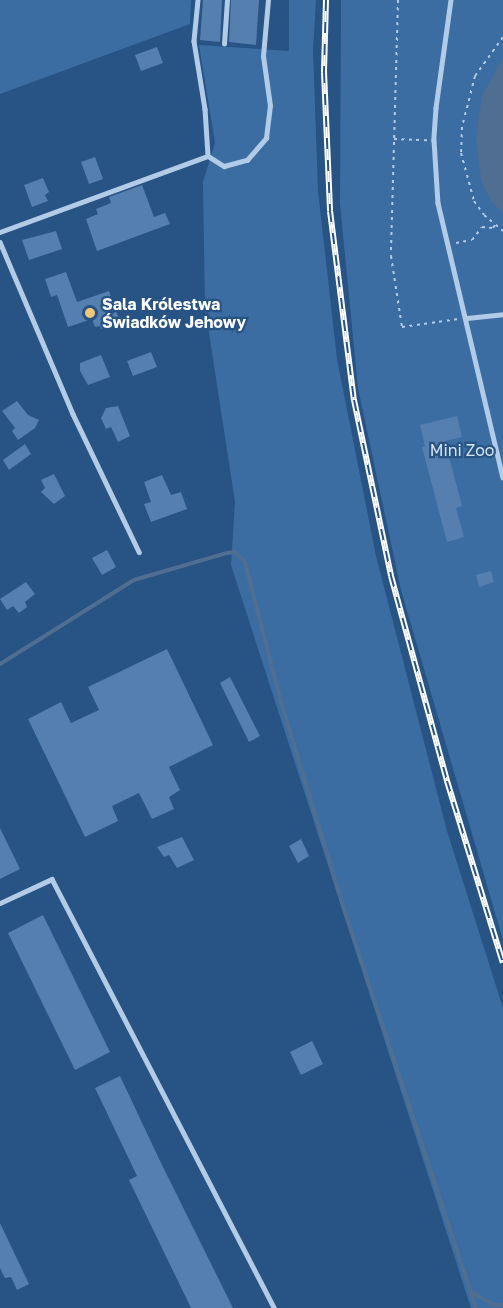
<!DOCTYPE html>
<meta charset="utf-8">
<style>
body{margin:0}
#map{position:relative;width:503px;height:1308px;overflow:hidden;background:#275385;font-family:"Golos Text",sans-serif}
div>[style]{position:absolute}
.green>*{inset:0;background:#3c6da2}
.water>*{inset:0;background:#4f6e91}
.stream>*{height:4px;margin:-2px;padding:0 2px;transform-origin:2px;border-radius:2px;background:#4f6e91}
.building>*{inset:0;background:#547faf}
.path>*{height:2px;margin-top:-1px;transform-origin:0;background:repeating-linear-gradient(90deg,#b2cce8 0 3px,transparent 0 7.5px)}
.service>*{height:4.5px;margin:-2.25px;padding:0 2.25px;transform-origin:2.25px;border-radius:2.25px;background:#b2cce8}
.rail>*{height:6px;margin-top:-3px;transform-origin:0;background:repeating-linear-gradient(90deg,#275385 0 11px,#fff 0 22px);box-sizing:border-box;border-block:2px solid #fff}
.dots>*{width:16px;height:16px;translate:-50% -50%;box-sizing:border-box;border:3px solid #275385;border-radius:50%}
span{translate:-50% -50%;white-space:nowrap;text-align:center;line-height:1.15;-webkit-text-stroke:4.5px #275385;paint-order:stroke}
.poi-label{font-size:16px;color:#fff;font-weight:700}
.left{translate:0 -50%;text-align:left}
.park-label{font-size:16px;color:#d6e5f6}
</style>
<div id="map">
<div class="green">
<div style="clip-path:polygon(0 0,191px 0,190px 24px,0 94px)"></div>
<div style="clip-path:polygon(289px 0,316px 0,313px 50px,318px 191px,337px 359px,376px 556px,447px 831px,503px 1008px,503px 1308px,471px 1308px,231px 565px,235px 502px,205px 307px,203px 182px,215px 143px,199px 45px,289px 51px)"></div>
<div style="clip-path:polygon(341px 0,503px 0,503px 940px,401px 590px,358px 388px,340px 204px)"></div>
</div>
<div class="water">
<div style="clip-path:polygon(503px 58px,503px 213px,491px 201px,481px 179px,476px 137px,482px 96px)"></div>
</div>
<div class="stream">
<div style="left:0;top:664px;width:158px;rotate:-32.1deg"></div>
<div style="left:134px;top:580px;width:97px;rotate:-16.2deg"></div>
<div style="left:227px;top:553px;width:8px;rotate:-7deg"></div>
<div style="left:235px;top:552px;width:14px;rotate:45deg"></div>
<div style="left:245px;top:562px;width:145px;rotate:75.6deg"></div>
<div style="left:281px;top:702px;width:210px;rotate:73.1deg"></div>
<div style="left:342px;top:903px;width:427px;rotate:71.7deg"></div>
<div style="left:470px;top:1291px;width:28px;rotate:30deg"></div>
<div style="left:494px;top:1305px;width:9px"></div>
</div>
<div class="building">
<div style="clip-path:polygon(203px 0,222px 0,220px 42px,200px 40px)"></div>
<div style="clip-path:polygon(231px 0,259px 0,256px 45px,229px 42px)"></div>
<div style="clip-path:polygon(157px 47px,163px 63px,141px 71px,135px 55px)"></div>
<div style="clip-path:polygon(95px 157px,103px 179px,89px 184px,81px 162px)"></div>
<div style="clip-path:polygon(43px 178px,49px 192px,45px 195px,48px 201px,32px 207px,24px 185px)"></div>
<div style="clip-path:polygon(142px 185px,154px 217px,165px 213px,170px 224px,97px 251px,86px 219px,98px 214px,96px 209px,111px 203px,109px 197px)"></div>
<div style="clip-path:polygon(56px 231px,62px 249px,29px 260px,22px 240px)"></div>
<div style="clip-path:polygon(66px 272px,77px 302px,109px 291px,120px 322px,101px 329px,100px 326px,95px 327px,92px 319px,68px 327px,57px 295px,51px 297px,45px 279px)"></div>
<div style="clip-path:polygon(151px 352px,157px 367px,133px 376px,127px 361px)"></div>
<div style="clip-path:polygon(101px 355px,110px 377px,88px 385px,80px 371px,80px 363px)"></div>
<div style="clip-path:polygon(17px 401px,28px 415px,39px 420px,35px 428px,18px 440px,12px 431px,15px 428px,2px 411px)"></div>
<div style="clip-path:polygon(118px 406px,130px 436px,118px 442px,111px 427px,106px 429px,101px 418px,106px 408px)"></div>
<div style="clip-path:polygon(457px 416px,462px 437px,445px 441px,462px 506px,456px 508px,464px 537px,447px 542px,422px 447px,425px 446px,420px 425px)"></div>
<div style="clip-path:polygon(25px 444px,31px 454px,9px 470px,3px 460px)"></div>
<div style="clip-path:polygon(54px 474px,65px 496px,54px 504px,41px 492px,45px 488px,41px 480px)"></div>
<div style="clip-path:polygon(162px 475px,171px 495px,181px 492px,187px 509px,151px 522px,144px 504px,151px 502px,144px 482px)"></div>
<div style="clip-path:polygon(107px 550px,116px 567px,102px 575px,92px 558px)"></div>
<div style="clip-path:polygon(491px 571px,494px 582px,479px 587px,476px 575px)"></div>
<div style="clip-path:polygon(26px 582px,35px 594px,25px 602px,27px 607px,19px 613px,13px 606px,7px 610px,0 599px)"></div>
<div style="clip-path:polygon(167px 649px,213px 745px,169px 767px,180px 790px,169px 797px,174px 809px,152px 819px,139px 793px,112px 806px,118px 821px,85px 837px,28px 719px,61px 702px,71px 723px,99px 710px,88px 687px)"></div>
<div style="clip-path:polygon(230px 677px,260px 736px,249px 742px,220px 683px)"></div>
<div style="clip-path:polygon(0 828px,20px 869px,0 879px)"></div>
<div style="clip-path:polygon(182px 837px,194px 860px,177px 868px,169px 855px,164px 857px,157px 847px)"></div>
<div style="clip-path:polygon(301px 839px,309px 856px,298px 863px,289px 846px)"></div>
<div style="clip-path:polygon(43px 915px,110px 1052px,75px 1070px,8px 933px)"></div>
<div style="clip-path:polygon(312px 1041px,323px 1064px,301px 1075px,290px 1052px)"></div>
<div style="clip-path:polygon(120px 1076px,161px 1163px,233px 1308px,191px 1308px,129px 1180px,137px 1176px,95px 1088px)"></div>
<div style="clip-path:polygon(0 1223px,29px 1284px,17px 1290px,11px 1277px,5px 1278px,0 1268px)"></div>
</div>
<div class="path">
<div style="left:398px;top:0;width:256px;rotate:91.6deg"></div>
<div style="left:391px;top:256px;width:72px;rotate:81.2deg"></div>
<div style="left:402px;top:327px;width:57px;rotate:-8.1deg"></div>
<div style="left:503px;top:37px;width:48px;rotate:125.7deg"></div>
<div style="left:475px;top:76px;width:53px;rotate:104.3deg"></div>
<div style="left:462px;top:127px;width:26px;rotate:92deg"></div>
<div style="left:461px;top:153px;width:50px;rotate:74.8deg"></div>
<div style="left:474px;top:201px;width:17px;rotate:54deg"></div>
<div style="left:484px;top:215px;width:25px;rotate:40deg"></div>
<div style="left:394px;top:139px;width:33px;rotate:2deg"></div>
<div style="left:456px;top:243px;width:16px;rotate:-11deg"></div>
<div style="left:472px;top:240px;width:16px;rotate:-52deg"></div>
<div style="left:482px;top:227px;width:11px;rotate:5deg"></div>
<div style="left:493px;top:228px;width:4px;rotate:-56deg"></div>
</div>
<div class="service">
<div style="left:198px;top:0;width:41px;rotate:95.6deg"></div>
<div style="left:194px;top:41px;width:69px;rotate:80.8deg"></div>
<div style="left:205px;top:109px;width:47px;rotate:86.3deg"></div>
<div style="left:208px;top:156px;width:19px;rotate:32deg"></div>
<div style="left:224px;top:166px;width:24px;rotate:-15deg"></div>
<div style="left:247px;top:160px;width:29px;rotate:-49deg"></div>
<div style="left:266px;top:138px;width:32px;rotate:-83deg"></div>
<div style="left:270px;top:106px;width:50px;rotate:-98deg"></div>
<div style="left:263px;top:56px;width:56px;rotate:-84.9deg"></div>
<div style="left:451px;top:0;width:109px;rotate:97.9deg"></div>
<div style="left:436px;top:108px;width:32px;rotate:94deg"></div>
<div style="left:434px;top:140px;width:63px;rotate:86.4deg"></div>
<div style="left:438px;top:203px;width:282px;rotate:76.7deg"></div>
<div style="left:224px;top:44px;width:44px;rotate:-86.1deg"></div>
<div style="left:0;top:232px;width:221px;rotate:-20.1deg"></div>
<div style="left:0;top:242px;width:187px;rotate:67deg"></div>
<div style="left:73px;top:414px;width:153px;rotate:64.4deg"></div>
<div style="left:467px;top:318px;width:36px;rotate:-6deg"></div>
<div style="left:0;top:903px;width:57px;rotate:-24.8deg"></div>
<div style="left:52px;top:879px;width:483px;rotate:62.6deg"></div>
</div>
<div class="rail">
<div style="left:326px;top:0;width:72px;rotate:91.6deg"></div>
<div style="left:324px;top:72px;width:139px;rotate:87.5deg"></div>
<div style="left:330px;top:211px;width:191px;rotate:82.8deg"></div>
<div style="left:354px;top:400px;width:180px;rotate:78.1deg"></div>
<div style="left:391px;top:576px;width:213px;rotate:74.7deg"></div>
<div style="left:447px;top:781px;width:190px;rotate:72.9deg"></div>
</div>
<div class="dots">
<div style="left:90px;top:313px;background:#f0c978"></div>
</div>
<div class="poi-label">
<span class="left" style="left:102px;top:313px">Sala Królestwa<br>Świadków Jehowy</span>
</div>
<div class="park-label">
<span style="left:462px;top:450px">Mini Zoo</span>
</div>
</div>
